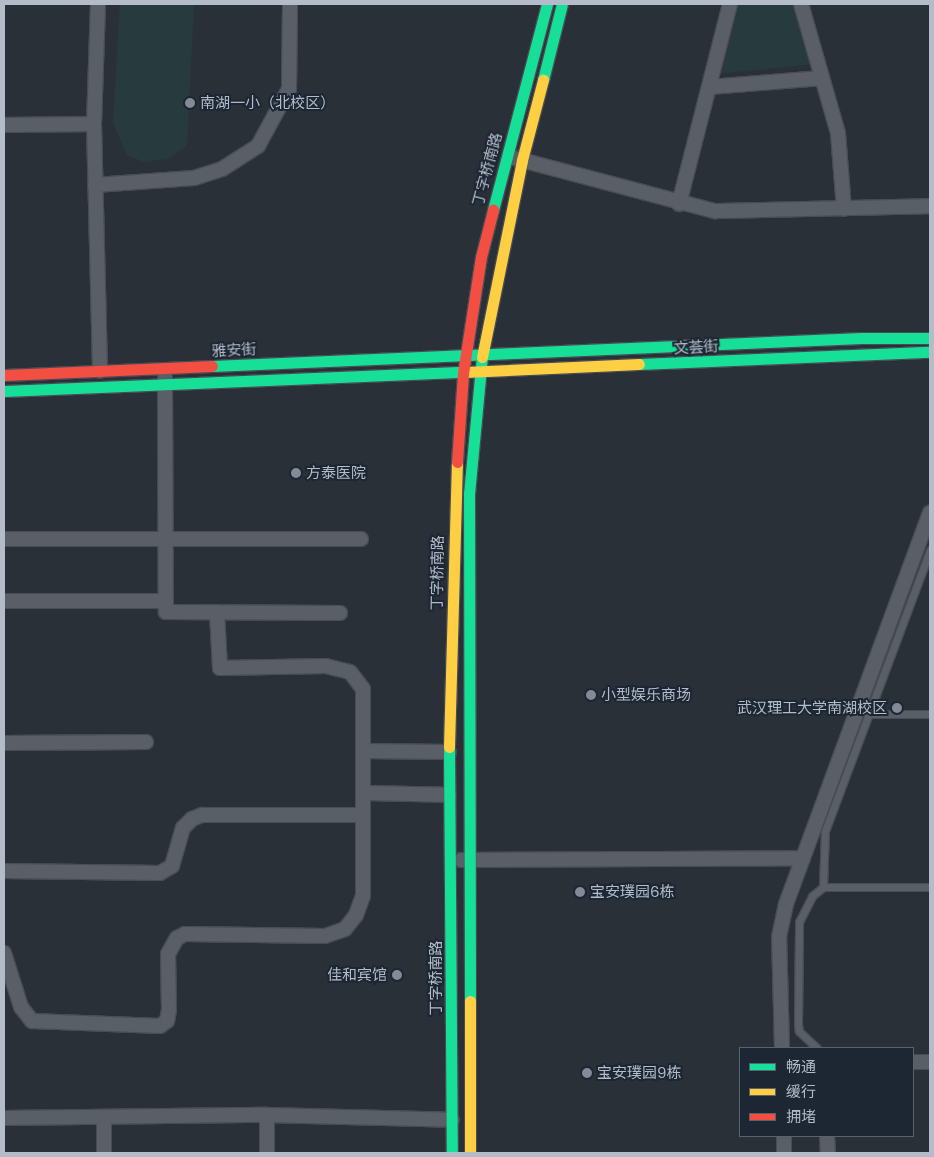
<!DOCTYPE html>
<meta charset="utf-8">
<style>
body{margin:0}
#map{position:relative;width:934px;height:1157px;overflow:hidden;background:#2a3038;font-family:Poppins,"Noto Sans SC",sans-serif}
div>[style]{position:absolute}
.green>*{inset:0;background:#273a3e}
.roads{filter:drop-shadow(1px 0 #484c53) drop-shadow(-1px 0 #484c53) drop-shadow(0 1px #484c53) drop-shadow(0 -1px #484c53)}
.lane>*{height:7px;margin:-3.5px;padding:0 3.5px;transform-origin:3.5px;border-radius:3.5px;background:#5a5e66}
.street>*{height:14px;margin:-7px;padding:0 7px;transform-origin:7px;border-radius:7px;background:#5a5e66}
.fast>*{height:11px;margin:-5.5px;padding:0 5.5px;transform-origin:5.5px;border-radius:5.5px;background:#16e098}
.slow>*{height:11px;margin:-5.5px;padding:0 5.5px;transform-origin:5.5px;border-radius:5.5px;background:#ffcf43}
.jam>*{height:11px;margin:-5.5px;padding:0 5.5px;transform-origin:5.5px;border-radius:5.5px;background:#f24e42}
.dots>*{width:14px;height:14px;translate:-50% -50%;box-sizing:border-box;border:2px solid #1d2633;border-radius:50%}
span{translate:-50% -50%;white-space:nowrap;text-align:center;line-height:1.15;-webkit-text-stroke:4px #1d2633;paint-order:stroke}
.poi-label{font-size:15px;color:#b4bcc9}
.left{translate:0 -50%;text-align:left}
.right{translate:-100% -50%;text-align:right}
.street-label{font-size:15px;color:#b4bcc9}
.frame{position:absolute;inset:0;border:5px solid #b4bcc9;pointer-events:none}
.legend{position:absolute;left:739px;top:1047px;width:175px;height:90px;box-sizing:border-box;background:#1d2633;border:1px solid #59626f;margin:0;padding:6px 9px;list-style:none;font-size:15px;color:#b4bcc9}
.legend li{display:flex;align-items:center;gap:10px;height:25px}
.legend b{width:25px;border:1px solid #59626f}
</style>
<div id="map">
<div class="green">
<div style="clip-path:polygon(120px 4px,194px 4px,187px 146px,167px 159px,144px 162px,127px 155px,113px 123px)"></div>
<div style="clip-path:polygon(730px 4px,801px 4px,818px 64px,713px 74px)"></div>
</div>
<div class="roads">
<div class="lane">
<div style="left:867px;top:714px;width:63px"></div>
<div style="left:823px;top:887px;width:56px;rotate:-88deg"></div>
<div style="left:825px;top:831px;width:300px;rotate:-69.5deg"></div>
<div style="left:817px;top:1048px;width:25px;rotate:-137deg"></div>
<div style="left:799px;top:1031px;width:7px;rotate:-98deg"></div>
<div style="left:798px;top:1024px;width:102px;rotate:-89.4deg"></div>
<div style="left:799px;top:922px;width:29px;rotate:-63deg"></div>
<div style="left:812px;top:896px;width:14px;rotate:-39deg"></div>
<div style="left:823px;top:887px;width:107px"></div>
</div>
<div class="street">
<div style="left:98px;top:4px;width:120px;rotate:91.9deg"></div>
<div style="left:94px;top:124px;width:247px;rotate:88.6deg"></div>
<div style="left:801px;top:4px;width:134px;rotate:74deg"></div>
<div style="left:838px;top:133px;width:76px;rotate:85.5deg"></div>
<div style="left:710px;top:87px;width:112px;rotate:-4.6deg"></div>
<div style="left:4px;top:125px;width:90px;rotate:-0.6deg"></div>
<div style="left:514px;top:158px;width:208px;rotate:14.8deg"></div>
<div style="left:715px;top:211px;width:215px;rotate:-1.3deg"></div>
<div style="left:95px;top:185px;width:99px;rotate:-4deg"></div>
<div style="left:194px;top:178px;width:29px;rotate:-18deg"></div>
<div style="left:222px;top:169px;width:43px;rotate:-32.6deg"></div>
<div style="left:258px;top:146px;width:65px;rotate:-61.5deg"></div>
<div style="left:289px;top:89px;width:85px;rotate:-89.3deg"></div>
<div style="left:679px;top:204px;width:206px;rotate:-75.7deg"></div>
<div style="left:165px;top:377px;width:235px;rotate:89.8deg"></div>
<div style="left:166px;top:612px;width:174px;rotate:0.3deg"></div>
<div style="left:4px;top:539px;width:357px"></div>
<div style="left:4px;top:601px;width:162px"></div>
<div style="left:4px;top:743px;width:142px;rotate:-0.4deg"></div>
<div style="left:363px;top:751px;width:86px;rotate:0.7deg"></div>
<div style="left:363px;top:793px;width:86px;rotate:1.3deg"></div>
<div style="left:461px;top:860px;width:342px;rotate:-0.3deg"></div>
<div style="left:4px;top:871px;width:156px;rotate:0.7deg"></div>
<div style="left:160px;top:873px;width:14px;rotate:-30deg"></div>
<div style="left:172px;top:866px;width:40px;rotate:-74deg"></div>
<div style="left:183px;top:828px;width:13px;rotate:-45deg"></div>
<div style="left:192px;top:819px;width:11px;rotate:-22deg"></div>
<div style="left:202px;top:815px;width:161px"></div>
<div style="left:4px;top:953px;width:57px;rotate:72.5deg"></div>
<div style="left:21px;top:1007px;width:18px;rotate:52deg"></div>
<div style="left:32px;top:1021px;width:128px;rotate:2.2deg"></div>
<div style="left:160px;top:1026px;width:9px;rotate:-36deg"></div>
<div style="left:167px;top:1021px;width:11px;rotate:-80deg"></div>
<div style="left:169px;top:1010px;width:56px;rotate:-91deg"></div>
<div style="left:168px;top:954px;width:18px;rotate:-61deg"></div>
<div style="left:177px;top:938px;width:9px;rotate:-27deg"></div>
<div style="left:185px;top:934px;width:140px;rotate:0.8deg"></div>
<div style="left:325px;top:936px;width:21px;rotate:-19deg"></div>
<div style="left:345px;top:929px;width:18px;rotate:-52deg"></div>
<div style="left:356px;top:915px;width:20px;rotate:-70deg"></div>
<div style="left:363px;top:896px;width:207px;rotate:-90deg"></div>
<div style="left:363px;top:689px;width:21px;rotate:-127deg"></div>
<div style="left:350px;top:672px;width:25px;rotate:-166deg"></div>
<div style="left:326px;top:666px;width:106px;rotate:178.9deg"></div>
<div style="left:220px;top:668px;width:56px;rotate:-93.1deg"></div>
<div style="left:782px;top:1048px;width:111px;rotate:-91.5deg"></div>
<div style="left:779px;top:937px;width:34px;rotate:-78deg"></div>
<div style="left:786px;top:904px;width:417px;rotate:-69.8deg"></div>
<div style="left:913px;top:1062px;width:17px"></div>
<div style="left:4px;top:1118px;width:263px;rotate:-0.7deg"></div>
<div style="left:267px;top:1115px;width:185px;rotate:1.5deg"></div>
<div style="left:784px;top:1136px;width:17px;rotate:90deg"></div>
<div style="left:827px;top:1136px;width:17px;rotate:87deg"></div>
<div style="left:104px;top:1153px;width:35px;rotate:-90deg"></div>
<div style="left:267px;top:1153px;width:38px;rotate:-90deg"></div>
</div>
<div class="fast">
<div style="left:543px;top:80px;width:78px;rotate:-76deg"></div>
<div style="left:493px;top:210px;width:213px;rotate:-75.3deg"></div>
<div style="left:639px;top:364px;width:291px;rotate:-2.4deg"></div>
<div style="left:212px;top:366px;width:650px;rotate:-2.47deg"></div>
<div style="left:861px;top:338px;width:69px"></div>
<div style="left:4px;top:391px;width:461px;rotate:-2.4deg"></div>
<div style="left:449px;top:747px;width:406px;rotate:89.6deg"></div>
<div style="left:470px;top:1001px;width:507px;rotate:-90.11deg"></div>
<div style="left:469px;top:494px;width:138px;rotate:-84.6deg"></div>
</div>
<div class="slow">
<div style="left:482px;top:357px;width:201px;rotate:-78.5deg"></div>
<div style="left:522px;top:160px;width:83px;rotate:-75.3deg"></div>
<div style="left:465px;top:372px;width:174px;rotate:-2.6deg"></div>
<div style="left:449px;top:747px;width:285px;rotate:-88.4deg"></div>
<div style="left:470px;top:1001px;width:152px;rotate:90deg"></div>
</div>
<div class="jam">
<div style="left:4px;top:375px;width:208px;rotate:-2.5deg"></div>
<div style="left:457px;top:462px;width:89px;rotate:-86.1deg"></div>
<div style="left:463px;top:373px;width:117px;rotate:-81.2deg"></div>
<div style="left:481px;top:257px;width:49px;rotate:-75.7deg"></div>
</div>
</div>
<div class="dots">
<div style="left:190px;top:103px;background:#848b96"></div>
<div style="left:296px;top:473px;background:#848b96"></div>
<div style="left:591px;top:695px;background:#848b96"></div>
<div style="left:897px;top:708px;background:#848b96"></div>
<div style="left:580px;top:892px;background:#848b96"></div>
<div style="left:397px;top:975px;background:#848b96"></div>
<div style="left:587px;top:1073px;background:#848b96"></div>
</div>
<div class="poi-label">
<span class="left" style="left:200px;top:103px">南湖一小（北校区）</span>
<span class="left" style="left:306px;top:473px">方泰医院</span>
<span class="left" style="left:601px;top:695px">小型娱乐商场</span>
<span class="right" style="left:887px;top:708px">武汉理工大学南湖校区</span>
<span class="left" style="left:590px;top:892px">宝安璞园6栋</span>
<span class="right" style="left:387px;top:975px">佳和宾馆</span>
<span class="left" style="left:597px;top:1073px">宝安璞园9栋</span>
</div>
<div class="street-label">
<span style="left:487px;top:169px;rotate:-75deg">丁字桥南路</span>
<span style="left:696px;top:347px;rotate:-3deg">文荟街</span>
<span style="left:234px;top:350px;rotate:-3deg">雅安街</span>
<span style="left:437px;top:573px;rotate:-89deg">丁字桥南路</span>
<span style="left:436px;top:978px;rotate:-90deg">丁字桥南路</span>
</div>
<div class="frame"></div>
<ul class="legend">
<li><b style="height:6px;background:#16e098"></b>畅通</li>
<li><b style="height:6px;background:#ffcf43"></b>缓行</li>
<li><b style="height:6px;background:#f24e42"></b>拥堵</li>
</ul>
</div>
